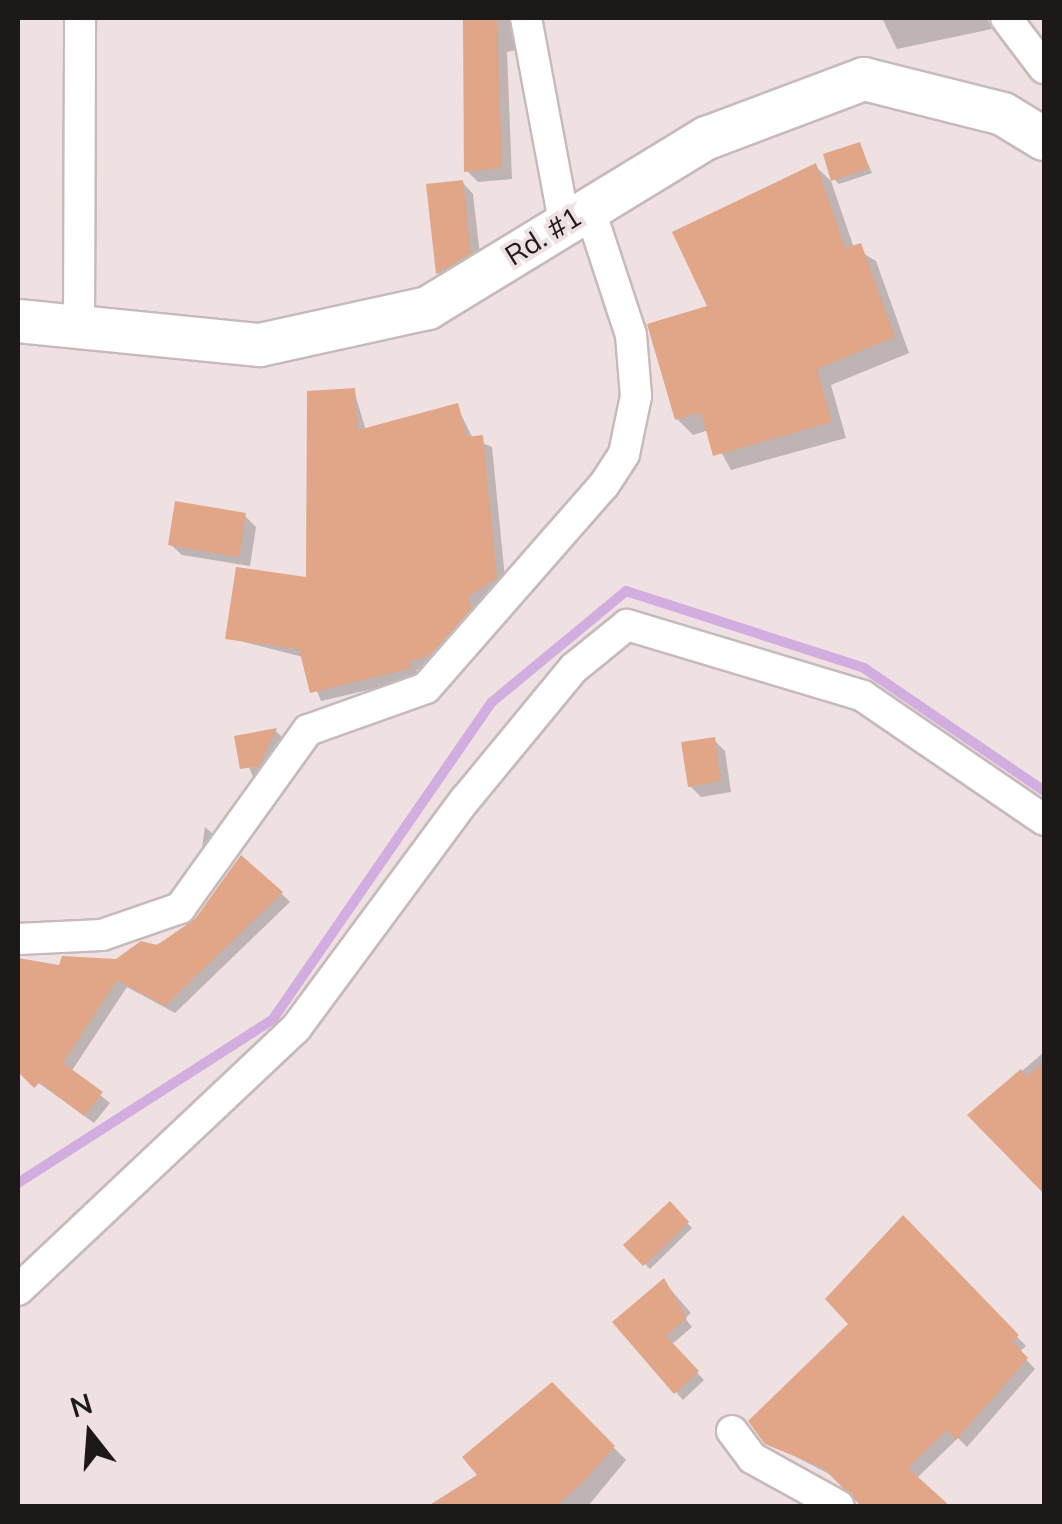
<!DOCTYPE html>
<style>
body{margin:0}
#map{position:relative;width:1062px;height:1524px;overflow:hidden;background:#efe1e1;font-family:Mulish,sans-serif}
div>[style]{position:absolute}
.shadow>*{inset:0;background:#0003}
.stream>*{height:10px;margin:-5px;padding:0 5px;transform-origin:5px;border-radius:5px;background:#d2ade0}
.building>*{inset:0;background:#e1a587}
.roads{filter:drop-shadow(2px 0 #c7baba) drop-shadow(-2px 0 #c7baba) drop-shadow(0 2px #c7baba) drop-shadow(0 -2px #c7baba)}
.street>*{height:30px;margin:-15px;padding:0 15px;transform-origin:15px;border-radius:15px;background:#fff}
.secondary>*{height:42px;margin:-21px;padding:0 21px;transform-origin:21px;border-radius:21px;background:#fff}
span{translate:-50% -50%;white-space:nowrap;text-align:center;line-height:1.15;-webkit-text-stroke:8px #efe1e1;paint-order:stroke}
.street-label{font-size:28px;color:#1e1919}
.frame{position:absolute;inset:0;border:20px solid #1e1919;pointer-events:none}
.north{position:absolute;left:40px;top:1384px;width:100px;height:100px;-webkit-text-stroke:8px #efe1e1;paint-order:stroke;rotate:343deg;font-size:28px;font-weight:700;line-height:40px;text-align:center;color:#1e1919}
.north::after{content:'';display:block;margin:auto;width:35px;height:45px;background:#1e1919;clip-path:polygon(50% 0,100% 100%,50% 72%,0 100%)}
</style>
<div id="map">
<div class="shadow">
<div style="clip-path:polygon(463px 18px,521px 18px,521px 49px,507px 52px,512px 179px,478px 182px,467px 171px)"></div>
<div style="clip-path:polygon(882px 18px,987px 18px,992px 29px,897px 49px)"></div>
<div style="clip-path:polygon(860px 145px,872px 173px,839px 184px,834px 179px)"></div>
<div style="clip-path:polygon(815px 166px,831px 181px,854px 248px,876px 261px,909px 353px,831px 385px,846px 438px,731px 470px,709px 430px,693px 435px,677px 419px,711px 308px)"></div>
<div style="clip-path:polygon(462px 182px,473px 194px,481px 264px,449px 283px,438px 273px,429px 186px)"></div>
<div style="clip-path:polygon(354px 390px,366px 431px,457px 406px,473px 439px,492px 447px,506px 588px,476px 607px,480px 618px,438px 666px,416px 670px,420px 678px,321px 701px,303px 657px,228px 638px,308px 580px)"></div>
<div style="clip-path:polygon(245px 516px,256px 527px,250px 566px,182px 555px,170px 544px)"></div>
<div style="clip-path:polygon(276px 731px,287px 742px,270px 776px,254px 779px,237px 738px)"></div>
<div style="clip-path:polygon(714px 740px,725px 751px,731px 792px,701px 797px,690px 786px)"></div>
<div style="clip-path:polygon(205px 827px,216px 837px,206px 851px,202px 848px)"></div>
<div style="clip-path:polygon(281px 893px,290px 902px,175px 1013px,127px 987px,71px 1072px,110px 1103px,94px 1123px,18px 1068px,33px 1047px,18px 1042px,18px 960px,61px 968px,117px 961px)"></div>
<div style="clip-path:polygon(1044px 1052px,1044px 1191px,971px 1115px)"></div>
<div style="clip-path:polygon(670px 1205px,692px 1228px,650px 1269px,627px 1245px)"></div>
<div style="clip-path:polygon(903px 1219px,1026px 1346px,1019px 1352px,1035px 1369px,967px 1447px,958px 1438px,916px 1479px,942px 1506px,903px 1506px,889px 1493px,865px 1506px,835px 1477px,767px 1442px,852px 1325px)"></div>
<div style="clip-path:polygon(664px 1282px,691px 1313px,685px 1318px,692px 1327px,671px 1345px,704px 1380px,683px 1400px,616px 1322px)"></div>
<div style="clip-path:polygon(552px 1385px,626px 1460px,588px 1506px,456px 1506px,449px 1496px,481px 1475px)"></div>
</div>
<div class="stream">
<div style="left:18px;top:1183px;width:303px;rotate:-32.7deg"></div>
<div style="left:273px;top:1019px;width:385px;rotate:-55.4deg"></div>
<div style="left:492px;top:702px;width:174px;rotate:-39.6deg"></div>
<div style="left:626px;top:591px;width:250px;rotate:17.9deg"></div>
<div style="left:864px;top:668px;width:218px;rotate:34.3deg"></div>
</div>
<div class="building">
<div style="clip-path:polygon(463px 18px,497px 18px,502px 168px,464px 172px)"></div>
<div style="clip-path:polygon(860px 142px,869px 168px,831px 181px,823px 154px)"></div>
<div style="clip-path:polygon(816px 163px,845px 248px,861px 243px,895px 337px,817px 369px,832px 422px,713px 456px,701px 412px,675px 420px,647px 324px,707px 306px,672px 232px)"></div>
<div style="clip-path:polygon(463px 180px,471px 253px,436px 274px,426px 184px)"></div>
<div style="clip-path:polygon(355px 388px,358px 430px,458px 403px,467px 437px,483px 435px,497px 578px,468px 597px,472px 608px,428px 657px,409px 661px,412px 668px,310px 693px,299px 649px,225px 639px,236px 567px,306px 577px,307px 391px)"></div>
<div style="clip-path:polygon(175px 501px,246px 513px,239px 557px,168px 545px)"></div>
<div style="clip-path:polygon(277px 728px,259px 766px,240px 769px,234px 736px)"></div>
<div style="clip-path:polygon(715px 737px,721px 781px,688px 787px,681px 742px)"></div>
<div style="clip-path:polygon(241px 855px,283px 892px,165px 1006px,117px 980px,63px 1063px,103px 1092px,84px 1116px,40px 1082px,34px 1088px,18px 1072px,18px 958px,59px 965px,62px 956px,116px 959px,141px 941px,157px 945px,195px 919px)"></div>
<div style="clip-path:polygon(1044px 1062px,1044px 1194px,967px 1115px,1021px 1069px,1027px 1077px)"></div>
<div style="clip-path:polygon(670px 1201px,689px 1222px,643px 1266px,623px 1245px)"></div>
<div style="clip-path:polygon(903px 1215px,1019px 1335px,1012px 1341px,1028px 1358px,956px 1440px,947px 1430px,908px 1468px,950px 1506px,861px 1506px,823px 1468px,765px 1444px,748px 1421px,848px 1324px,825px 1299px)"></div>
<div style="clip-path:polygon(664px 1278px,687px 1318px,666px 1336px,699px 1371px,674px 1394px,612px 1322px)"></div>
<div style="clip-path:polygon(552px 1382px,615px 1446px,585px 1480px,556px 1506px,428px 1506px,477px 1475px,462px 1457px)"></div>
</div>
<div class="roads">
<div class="street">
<div style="left:526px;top:18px;width:208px;rotate:79.4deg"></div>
<div style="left:1006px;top:18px;width:63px;rotate:52.8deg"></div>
<div style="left:79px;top:327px;width:309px;rotate:-89.8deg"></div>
<div style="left:18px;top:939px;width:84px;rotate:-2.7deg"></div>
<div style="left:102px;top:935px;width:83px;rotate:-19.1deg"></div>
<div style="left:180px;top:908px;width:219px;rotate:-54.3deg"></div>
<div style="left:308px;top:730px;width:125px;rotate:-19.6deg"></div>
<div style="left:426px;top:688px;width:270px;rotate:-48.8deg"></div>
<div style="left:604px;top:485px;width:37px;rotate:-57deg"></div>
<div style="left:624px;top:454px;width:59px;rotate:-78.3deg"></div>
<div style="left:636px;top:396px;width:61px;rotate:-94.7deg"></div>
<div style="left:631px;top:335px;width:135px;rotate:-108.2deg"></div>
<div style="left:18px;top:1290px;width:382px;rotate:-43.3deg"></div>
<div style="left:296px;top:1028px;width:284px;rotate:-53.5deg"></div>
<div style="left:465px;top:800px;width:171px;rotate:-50.5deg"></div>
<div style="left:574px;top:668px;width:68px;rotate:-39.1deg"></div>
<div style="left:627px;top:625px;width:246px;rotate:16.7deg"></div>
<div style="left:863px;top:696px;width:219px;rotate:34.4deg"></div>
<div style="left:732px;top:1431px;width:34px;rotate:53deg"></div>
<div style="left:752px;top:1458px;width:99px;rotate:28.9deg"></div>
</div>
<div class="secondary">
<div style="left:18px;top:321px;width:243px;rotate:5.7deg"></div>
<div style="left:260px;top:345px;width:172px;rotate:-12.4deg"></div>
<div style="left:428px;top:308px;width:327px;rotate:-31.4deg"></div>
<div style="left:707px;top:138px;width:168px;rotate:-20.6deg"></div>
<div style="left:864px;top:79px;width:143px;rotate:14.1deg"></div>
<div style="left:1003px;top:114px;width:48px;rotate:31.4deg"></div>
</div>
</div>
<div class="street-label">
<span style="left:543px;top:236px;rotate:-32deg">Rd. #1</span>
</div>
<div class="frame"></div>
<div class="north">N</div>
</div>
